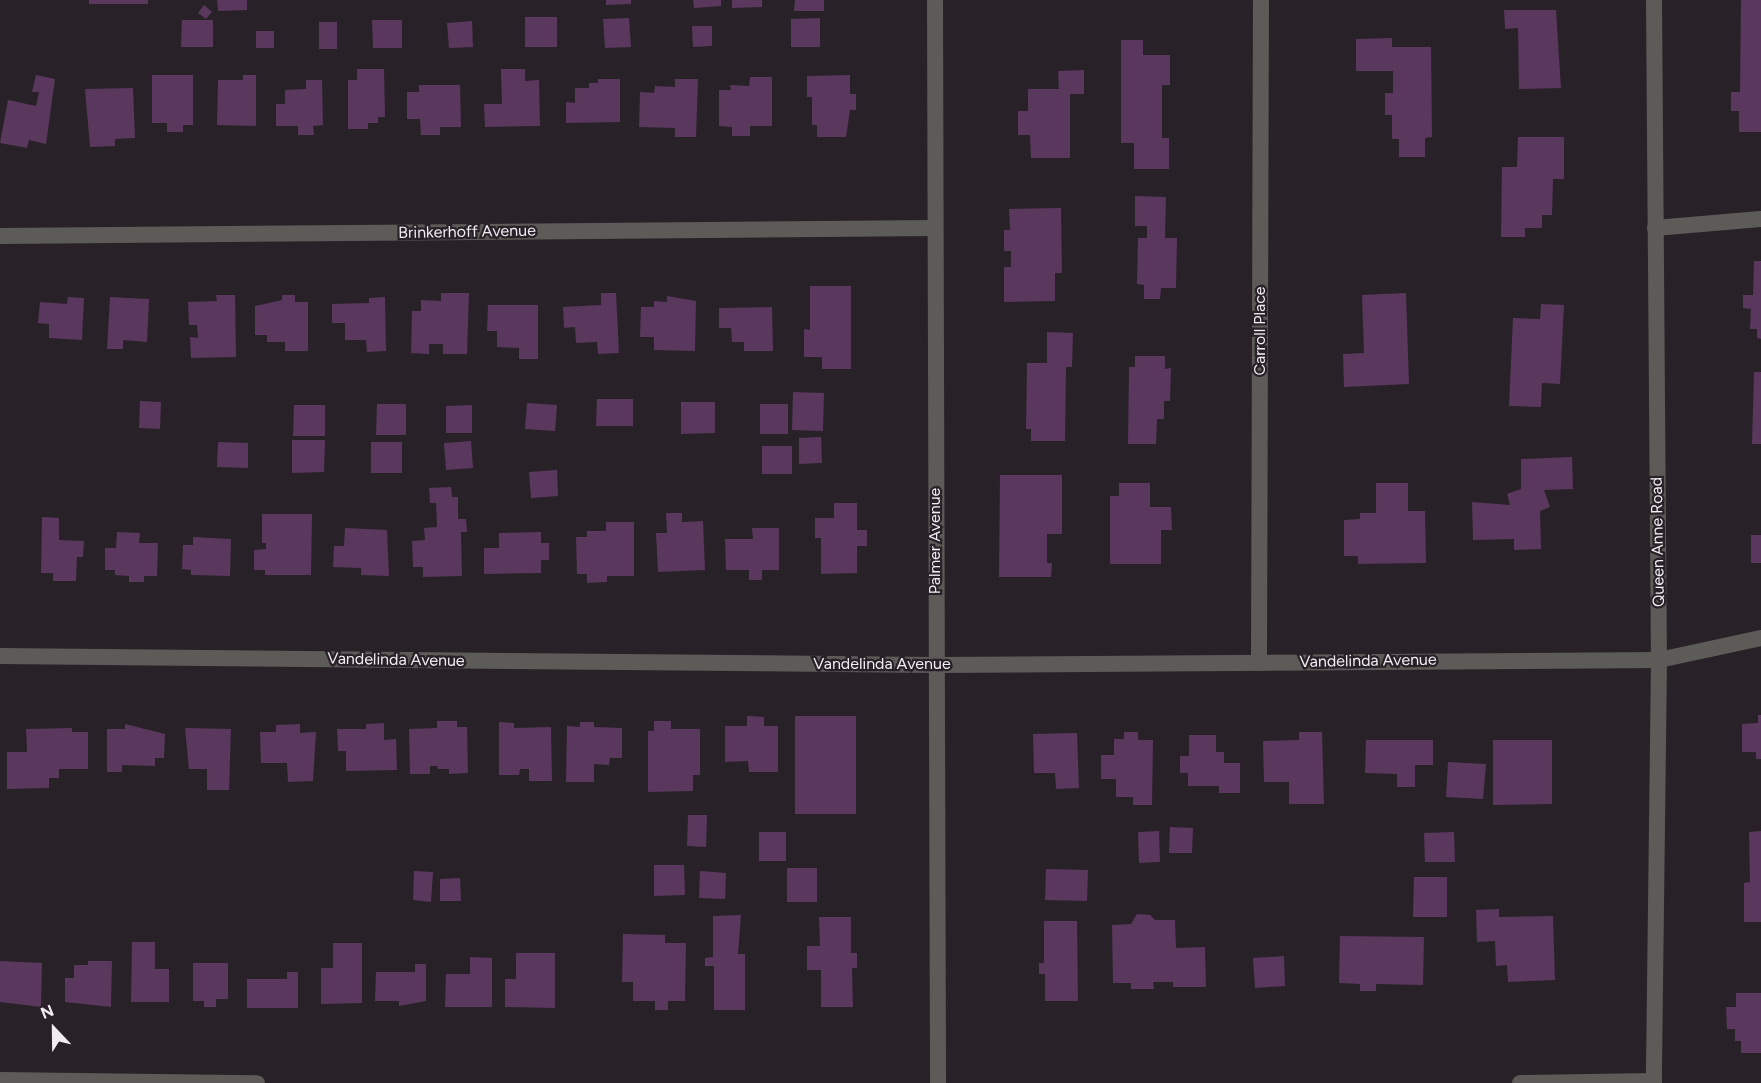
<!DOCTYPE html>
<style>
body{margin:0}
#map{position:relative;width:1761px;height:1083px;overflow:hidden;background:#282228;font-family:Figtree,sans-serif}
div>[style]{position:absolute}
.building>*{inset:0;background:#5a375d}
.minor>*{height:16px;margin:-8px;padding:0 8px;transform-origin:8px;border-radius:8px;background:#5d5b57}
.tertiary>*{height:16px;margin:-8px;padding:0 8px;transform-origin:8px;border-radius:8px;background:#5d5b57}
span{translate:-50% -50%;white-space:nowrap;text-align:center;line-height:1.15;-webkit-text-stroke:4.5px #282228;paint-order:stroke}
.street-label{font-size:16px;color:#f1ecf1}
.north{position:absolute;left:24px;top:999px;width:60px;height:60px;-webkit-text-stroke:4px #282228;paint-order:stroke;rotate:338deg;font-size:16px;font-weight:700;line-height:24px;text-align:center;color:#f1ecf1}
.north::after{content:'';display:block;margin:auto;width:21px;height:27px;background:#f1ecf1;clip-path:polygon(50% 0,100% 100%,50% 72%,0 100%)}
</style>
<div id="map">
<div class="building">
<div style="clip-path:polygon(89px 0,148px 0,148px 4px,89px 4px)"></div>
<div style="clip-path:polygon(217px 0,247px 0,247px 10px,218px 11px)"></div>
<div style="clip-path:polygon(606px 0,631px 0,631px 4px,606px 5px)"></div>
<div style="clip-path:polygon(693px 0,721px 0,721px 6px,694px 8px)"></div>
<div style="clip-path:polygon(732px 0,762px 0,762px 7px,732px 8px)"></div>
<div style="clip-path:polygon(795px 0,824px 0,824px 11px,794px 11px)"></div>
<div style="clip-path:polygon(1741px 0,1761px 0,1761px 132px,1739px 132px,1739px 111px,1731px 111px,1731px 92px,1740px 92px)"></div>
<div style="clip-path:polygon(204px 5px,212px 12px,206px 19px,198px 13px)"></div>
<div style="clip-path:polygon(1504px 10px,1556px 10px,1561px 88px,1519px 89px,1518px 28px,1505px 29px)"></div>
<div style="clip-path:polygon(525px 17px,557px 17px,557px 47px,525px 47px)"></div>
<div style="clip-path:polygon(629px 18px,631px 47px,605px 48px,603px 19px)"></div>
<div style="clip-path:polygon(820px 18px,820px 47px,791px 47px,791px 19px)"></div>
<div style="clip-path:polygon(182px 20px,213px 20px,213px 47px,181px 47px)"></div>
<div style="clip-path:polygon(372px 20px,402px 20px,402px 48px,373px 48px)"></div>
<div style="clip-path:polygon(472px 21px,473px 47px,449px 48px,447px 23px)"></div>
<div style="clip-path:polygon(319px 22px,337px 22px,337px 49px,319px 49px)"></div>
<div style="clip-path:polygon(692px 26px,712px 26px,712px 46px,693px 47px)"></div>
<div style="clip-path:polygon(256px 31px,274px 31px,274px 48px,256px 48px)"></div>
<div style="clip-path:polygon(1392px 38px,1392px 47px,1431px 47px,1432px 137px,1425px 138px,1425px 157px,1399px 157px,1399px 139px,1392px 139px,1392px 115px,1385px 115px,1385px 93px,1393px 93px,1393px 71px,1356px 71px,1356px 39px)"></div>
<div style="clip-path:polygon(1121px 40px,1143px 40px,1143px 55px,1170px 55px,1170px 85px,1162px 85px,1162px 138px,1169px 138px,1169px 169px,1134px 169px,1134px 143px,1121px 143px)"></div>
<div style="clip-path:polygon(357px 69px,384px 69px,385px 117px,378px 117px,378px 123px,368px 123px,368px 129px,348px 129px,348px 80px,357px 80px)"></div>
<div style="clip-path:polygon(501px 69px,525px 69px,525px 81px,539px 80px,540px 126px,485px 127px,484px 104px,502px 104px)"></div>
<div style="clip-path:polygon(1084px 70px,1084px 94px,1070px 94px,1070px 158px,1031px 158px,1030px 135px,1018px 135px,1018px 111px,1028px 111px,1028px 89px,1059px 89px,1058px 71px)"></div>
<div style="clip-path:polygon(36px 75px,55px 79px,46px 144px,29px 140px,27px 148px,0 143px,8px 100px,36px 106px,39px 92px,32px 92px)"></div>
<div style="clip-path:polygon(152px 75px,193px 75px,193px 125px,183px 125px,183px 132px,167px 132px,167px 123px,152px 123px)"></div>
<div style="clip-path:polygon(243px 75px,256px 75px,256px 126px,217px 125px,218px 80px,243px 80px)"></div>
<div style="clip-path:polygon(850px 75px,850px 94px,856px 94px,856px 110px,850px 110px,846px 137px,817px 137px,817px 125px,812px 125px,812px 97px,807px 97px,807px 76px)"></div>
<div style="clip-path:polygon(750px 77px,772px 77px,772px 126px,750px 126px,750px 136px,732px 136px,732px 127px,719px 126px,719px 90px,731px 90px,730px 85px,749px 86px)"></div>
<div style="clip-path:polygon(598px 79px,620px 79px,620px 122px,566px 123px,566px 102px,575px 103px,575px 88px,589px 88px,589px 83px,598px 83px)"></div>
<div style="clip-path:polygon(675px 79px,698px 79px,696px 137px,675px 137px,675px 128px,639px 127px,640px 92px,654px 93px,655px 86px,675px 87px)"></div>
<div style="clip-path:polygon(306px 80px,322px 80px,323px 125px,313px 126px,314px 135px,298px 135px,298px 126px,276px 126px,276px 104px,285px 104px,285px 90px,306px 89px)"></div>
<div style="clip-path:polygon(419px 85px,460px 85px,461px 127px,440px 127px,440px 135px,421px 135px,420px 119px,407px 119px,407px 92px,419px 92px)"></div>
<div style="clip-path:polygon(133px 88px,135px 138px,115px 139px,115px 146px,90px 147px,85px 89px)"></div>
<div style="clip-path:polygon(1518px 137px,1564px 137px,1564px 179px,1553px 179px,1552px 215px,1542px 215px,1542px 228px,1525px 228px,1525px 237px,1501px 237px,1502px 167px,1517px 167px)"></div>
<div style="clip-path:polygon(1135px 196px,1166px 197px,1165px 238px,1177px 238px,1176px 288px,1161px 288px,1160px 299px,1144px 299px,1144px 285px,1137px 284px,1138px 238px,1147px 238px,1147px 226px,1135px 226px)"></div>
<div style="clip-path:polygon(1061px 208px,1062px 273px,1055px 273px,1055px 301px,1004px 302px,1004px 267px,1011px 267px,1011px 251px,1004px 251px,1004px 230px,1010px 230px,1009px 209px)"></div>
<div style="clip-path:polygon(1754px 261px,1761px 261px,1761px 339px,1757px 338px,1757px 329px,1750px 329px,1751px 309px,1743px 308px,1743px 295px,1753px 295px)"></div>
<div style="clip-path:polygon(810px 286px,851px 286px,851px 369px,822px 369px,822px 357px,804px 357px,804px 329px,810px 330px)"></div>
<div style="clip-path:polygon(441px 293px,469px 293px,467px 354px,443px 354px,443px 344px,429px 344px,429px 354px,411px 353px,412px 311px,421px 311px,421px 300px,441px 301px)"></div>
<div style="clip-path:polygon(601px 293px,616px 293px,619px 353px,598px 354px,597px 342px,576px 343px,575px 327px,564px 328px,563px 307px,601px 305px)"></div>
<div style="clip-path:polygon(1406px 293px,1409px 384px,1344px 387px,1343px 354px,1364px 353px,1362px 295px)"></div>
<div style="clip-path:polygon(216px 295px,235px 295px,236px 357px,191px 358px,190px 337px,198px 338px,197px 325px,189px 325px,188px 302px,217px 301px)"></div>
<div style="clip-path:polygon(282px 295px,295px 295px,295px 302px,308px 302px,308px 351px,285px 351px,285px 342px,267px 342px,267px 335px,255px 335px,255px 306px,282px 300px)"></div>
<div style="clip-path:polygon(667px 296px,696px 301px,695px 351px,654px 350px,654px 337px,640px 337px,641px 307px,654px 307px,654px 301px,667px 302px)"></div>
<div style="clip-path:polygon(68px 297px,84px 298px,82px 340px,49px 338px,49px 324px,38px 323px,40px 302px,67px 304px)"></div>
<div style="clip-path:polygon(110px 297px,149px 299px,147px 342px,123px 340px,123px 349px,107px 349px)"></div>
<div style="clip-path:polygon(385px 297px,386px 351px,367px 352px,366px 340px,345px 340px,345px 323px,332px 323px,332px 304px,369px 303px,369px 298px)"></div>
<div style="clip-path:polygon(1541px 304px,1564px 305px,1560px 384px,1542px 383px,1541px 407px,1509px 406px,1513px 318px,1540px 319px)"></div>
<div style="clip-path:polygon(488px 305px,538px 305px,538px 359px,519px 359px,519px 348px,497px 347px,497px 331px,487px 331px)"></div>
<div style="clip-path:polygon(772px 307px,773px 351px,744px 351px,744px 342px,732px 342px,731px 328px,719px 328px,719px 308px)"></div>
<div style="clip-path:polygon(1047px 332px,1073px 333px,1072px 367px,1066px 367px,1065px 441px,1031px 441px,1031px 429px,1026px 429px,1027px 363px,1047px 363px)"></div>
<div style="clip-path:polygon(1135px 356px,1165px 356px,1165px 369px,1171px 368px,1170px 401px,1164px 401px,1164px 419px,1157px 419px,1156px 444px,1128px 444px,1129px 367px,1135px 367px)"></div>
<div style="clip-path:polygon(1754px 372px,1761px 372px,1761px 444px,1752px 444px)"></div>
<div style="clip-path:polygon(793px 392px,824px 393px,823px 431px,792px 430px)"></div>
<div style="clip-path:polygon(597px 399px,633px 399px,633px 426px,596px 426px)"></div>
<div style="clip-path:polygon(140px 401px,161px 402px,160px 429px,139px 428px)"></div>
<div style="clip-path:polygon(681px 402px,715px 402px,715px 433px,681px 434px)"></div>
<div style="clip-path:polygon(527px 403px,557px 405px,555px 431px,525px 429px)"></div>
<div style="clip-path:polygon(377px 404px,406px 404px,406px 435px,376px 435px)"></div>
<div style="clip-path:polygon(760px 404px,788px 404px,788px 434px,760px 434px)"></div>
<div style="clip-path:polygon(294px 405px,325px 405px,325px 436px,293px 436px)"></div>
<div style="clip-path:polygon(472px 405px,472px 433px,446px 433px,446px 406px)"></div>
<div style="clip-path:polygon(821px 437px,822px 463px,799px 464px,799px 438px)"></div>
<div style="clip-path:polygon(292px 440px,325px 440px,324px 472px,292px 473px)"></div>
<div style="clip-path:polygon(471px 441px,473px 468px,446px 470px,444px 443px)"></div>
<div style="clip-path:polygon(218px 442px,248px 443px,248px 468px,217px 467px)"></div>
<div style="clip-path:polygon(371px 442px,402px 442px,402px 473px,371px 473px)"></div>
<div style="clip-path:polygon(762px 446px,792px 446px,792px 474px,762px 474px)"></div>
<div style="clip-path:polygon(1572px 457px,1573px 489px,1544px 490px,1550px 507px,1540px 511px,1541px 549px,1514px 550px,1514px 539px,1473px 540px,1472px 502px,1510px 505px,1507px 494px,1521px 489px,1521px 459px)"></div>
<div style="clip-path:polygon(557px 470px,558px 496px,531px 498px,529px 472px)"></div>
<div style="clip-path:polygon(1000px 475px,1062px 475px,1062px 534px,1047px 534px,1047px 563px,1052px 563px,1051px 577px,999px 577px)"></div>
<div style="clip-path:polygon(1119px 483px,1150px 483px,1150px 507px,1171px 507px,1172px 530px,1161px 530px,1161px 564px,1110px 564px,1110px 496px,1119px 496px)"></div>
<div style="clip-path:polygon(1376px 483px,1408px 483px,1408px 511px,1425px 511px,1426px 563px,1358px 564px,1358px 556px,1344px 556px,1344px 520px,1360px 519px,1360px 513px,1376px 513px)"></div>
<div style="clip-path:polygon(451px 487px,452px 497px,458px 497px,458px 519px,466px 519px,467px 532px,461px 532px,462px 576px,423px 577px,423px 567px,413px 567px,412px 541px,425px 540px,424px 528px,437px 527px,436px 503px,430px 503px,429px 488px)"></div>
<div style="clip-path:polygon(834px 503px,857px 503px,857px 530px,867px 530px,867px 546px,857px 546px,857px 573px,821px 574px,821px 538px,815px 538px,815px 518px,834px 518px)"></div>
<div style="clip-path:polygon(666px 513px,682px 513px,682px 522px,703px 521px,705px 570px,658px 572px,656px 533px,667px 533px)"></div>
<div style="clip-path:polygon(262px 514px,312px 514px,311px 575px,265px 575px,265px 570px,254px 570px,254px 550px,266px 549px,266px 543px,262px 543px)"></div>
<div style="clip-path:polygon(42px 517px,59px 518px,59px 540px,84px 541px,83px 557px,77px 557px,76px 581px,53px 581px,53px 573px,41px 573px)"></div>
<div style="clip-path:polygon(606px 522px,634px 522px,634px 576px,607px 576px,607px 582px,587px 583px,587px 574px,577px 574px,576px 537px,587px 537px,587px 531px,606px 531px)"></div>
<div style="clip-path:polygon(345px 528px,387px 530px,389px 576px,361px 575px,361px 568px,333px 567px,334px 546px,344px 546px)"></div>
<div style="clip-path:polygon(752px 528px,779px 528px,779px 570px,762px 570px,762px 580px,749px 580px,749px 570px,726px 570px,725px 539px,753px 539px)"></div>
<div style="clip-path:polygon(117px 532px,140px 533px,139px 543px,158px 543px,157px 576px,144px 576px,144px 582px,129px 582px,129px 576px,115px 575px,115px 570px,105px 570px,105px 548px,116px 548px)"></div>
<div style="clip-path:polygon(541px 532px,541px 543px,549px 543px,549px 560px,541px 560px,541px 573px,484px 574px,484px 548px,499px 548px,499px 533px)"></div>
<div style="clip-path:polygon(1751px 535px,1761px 535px,1761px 563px,1751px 563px)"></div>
<div style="clip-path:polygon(193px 537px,231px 539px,230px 576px,191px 575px,191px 570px,182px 569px,183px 545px,193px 545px)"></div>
<div style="clip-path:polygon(1758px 715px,1761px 715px,1761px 759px,1756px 759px,1756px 752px,1742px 752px,1742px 724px,1758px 723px)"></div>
<div style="clip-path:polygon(747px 716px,764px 717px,764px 726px,778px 726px,778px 772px,749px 772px,748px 761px,725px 762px,725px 726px,747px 726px)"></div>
<div style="clip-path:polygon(795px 716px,856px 716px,856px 814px,795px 814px)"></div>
<div style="clip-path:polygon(437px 721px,457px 721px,457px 727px,467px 727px,468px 773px,449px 774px,449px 769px,438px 769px,437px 766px,430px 766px,430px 774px,410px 774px,409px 729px,437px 728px)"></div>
<div style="clip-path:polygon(654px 721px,671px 721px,671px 729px,700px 729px,700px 775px,693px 775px,693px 791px,648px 792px,648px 731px,654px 731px)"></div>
<div style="clip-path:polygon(499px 722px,514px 723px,514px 728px,551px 727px,552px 781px,529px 781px,529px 769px,520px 769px,519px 775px,499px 775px)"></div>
<div style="clip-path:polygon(580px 722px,594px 722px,594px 727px,622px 728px,622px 758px,610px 758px,609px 765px,594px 764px,594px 782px,566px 782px,567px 726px,580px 727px)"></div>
<div style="clip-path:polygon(384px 723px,384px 740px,396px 739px,397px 770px,346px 771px,346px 751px,338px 751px,337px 729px,366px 729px,366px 724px)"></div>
<div style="clip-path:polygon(125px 724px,165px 734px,164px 758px,155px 758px,155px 766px,122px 765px,122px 772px,107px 772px,107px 729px,125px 729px)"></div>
<div style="clip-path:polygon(300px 724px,300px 733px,316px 732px,313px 781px,288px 782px,287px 763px,261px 763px,260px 732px,276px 732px,276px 725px)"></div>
<div style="clip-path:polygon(72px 728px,72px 732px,88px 732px,88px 769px,59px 769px,59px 778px,49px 778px,49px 788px,7px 789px,7px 752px,27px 752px,26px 729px)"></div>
<div style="clip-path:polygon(185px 728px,231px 729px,229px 790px,207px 790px,207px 769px,189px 769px)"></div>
<div style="clip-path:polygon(1124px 732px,1138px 732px,1138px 740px,1153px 740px,1152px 805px,1133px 805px,1133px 797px,1116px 797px,1116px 779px,1101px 779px,1101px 755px,1114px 755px,1114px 739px,1124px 739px)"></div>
<div style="clip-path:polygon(1299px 732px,1322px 732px,1324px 804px,1289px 804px,1289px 782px,1264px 782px,1263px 741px,1299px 740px)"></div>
<div style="clip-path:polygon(1077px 733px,1079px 788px,1056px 789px,1055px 773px,1034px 773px,1033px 734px)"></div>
<div style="clip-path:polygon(1189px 735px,1216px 735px,1216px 752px,1224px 752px,1224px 763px,1240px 763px,1240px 793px,1219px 793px,1219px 786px,1188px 786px,1188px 773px,1180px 773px,1180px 756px,1189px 756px)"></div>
<div style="clip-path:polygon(1366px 740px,1433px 740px,1433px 765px,1415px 765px,1415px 787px,1397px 787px,1397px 774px,1365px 773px)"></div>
<div style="clip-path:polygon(1493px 740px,1552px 740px,1552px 804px,1493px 805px)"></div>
<div style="clip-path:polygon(1448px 762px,1486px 764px,1483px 799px,1446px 797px)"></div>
<div style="clip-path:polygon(688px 815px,707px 815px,706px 847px,687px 846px)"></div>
<div style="clip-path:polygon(1170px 827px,1193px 828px,1192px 853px,1169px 853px)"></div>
<div style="clip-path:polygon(1159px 831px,1160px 862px,1139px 863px,1138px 832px)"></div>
<div style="clip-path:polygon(1761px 831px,1761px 922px,1744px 922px,1744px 883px,1750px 882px,1749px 832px)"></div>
<div style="clip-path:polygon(759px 832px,786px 832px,786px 861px,759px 861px)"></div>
<div style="clip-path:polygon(1454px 832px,1455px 862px,1425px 862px,1424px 833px)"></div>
<div style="clip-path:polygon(654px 865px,684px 865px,685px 895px,654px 896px)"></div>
<div style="clip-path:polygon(787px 868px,817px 868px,817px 902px,787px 902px)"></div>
<div style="clip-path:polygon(1046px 869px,1088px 870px,1087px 901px,1045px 900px)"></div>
<div style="clip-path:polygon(414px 871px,433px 872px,431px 902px,413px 900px)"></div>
<div style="clip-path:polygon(700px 871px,726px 873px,725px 899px,699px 898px)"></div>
<div style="clip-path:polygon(1414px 877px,1447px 877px,1447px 917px,1413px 917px)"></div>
<div style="clip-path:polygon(460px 878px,461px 901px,440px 901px,440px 879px)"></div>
<div style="clip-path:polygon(1499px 909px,1499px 917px,1553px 916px,1555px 980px,1508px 982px,1507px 965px,1496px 966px,1495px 941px,1477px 942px,1476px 910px)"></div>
<div style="clip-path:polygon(1137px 914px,1150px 915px,1155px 920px,1175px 920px,1176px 948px,1205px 947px,1206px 987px,1173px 987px,1173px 982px,1153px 982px,1154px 989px,1131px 989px,1131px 983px,1113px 983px,1112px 925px,1131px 924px)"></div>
<div style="clip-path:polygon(741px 915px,738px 954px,745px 954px,745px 1010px,714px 1010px,714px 966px,705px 966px,705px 958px,713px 957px,713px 916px)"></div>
<div style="clip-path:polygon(819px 917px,851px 917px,851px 953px,857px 953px,857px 968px,852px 968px,853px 1007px,821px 1007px,821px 970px,807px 970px,807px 946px,820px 946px)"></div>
<div style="clip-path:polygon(1044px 921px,1077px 921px,1078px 1001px,1045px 1001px,1045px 974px,1039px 974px,1039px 963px,1044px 963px)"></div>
<div style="clip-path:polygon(623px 934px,665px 935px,665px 943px,686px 943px,685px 1001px,668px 1001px,668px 1010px,655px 1010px,655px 1001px,633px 1001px,633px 982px,622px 982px)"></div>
<div style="clip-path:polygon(1340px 936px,1424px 937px,1423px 985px,1376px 984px,1376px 991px,1360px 991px,1360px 984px,1339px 983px)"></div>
<div style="clip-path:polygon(132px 942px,155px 942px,155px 969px,169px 969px,169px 1002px,131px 1002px)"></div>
<div style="clip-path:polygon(333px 943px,362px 943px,362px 1003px,321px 1004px,321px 968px,333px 968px)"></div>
<div style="clip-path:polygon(516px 953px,555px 953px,555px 1008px,505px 1007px,505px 979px,516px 979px)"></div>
<div style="clip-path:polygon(1284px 956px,1285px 986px,1255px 988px,1253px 958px)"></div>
<div style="clip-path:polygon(470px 957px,492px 958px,492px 1007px,445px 1007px,446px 974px,470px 974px)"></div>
<div style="clip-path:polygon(0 961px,42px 963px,41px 1007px,0 1002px)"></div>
<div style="clip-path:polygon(88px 961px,112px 961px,111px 1007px,65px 1002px,65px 978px,74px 978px,74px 965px,88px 965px)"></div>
<div style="clip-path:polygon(193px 963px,228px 963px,228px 999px,216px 999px,216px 1007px,204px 1007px,204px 1001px,193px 1001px)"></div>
<div style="clip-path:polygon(415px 964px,426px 964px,426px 1001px,399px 1006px,399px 1001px,375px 1001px,376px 972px,415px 972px)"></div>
<div style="clip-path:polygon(287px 972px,298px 972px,298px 1008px,247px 1008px,247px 979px,287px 979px)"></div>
<div style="clip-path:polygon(1736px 993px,1761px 993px,1761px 1053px,1741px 1053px,1741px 1041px,1735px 1041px,1735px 1029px,1727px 1029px,1726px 1007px,1736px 1007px)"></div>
</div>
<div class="minor">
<div style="left:935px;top:0;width:1083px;rotate:89.84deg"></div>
<div style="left:1655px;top:228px;width:106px;rotate:-4.9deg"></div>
<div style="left:0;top:236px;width:933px;rotate:-0.49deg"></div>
<div style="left:0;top:656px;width:936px;rotate:0.55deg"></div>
<div style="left:936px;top:665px;width:723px;rotate:-0.4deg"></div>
<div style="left:1659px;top:660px;width:104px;rotate:-12.2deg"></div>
<div style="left:1259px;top:663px;width:663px;rotate:-89.83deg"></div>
<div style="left:0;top:1080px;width:257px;rotate:0.7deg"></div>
<div style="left:1520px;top:1083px;width:134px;rotate:-0.9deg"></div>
</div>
<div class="tertiary">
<div style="left:1654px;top:0;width:660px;rotate:89.57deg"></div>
<div style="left:1659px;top:660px;width:423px;rotate:90.7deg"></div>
</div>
<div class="street-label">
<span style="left:467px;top:232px;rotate:-1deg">Brinkerhoff Avenue</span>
<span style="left:1260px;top:331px;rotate:-90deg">Carroll Place</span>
<span style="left:935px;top:541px;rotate:-90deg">Palmer Avenue</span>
<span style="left:1658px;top:542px;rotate:-91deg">Queen Anne Road</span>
<span style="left:396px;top:660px;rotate:1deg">Vandelinda Avenue</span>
<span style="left:1368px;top:661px;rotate:-1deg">Vandelinda Avenue</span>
<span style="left:882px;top:664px">Vandelinda Avenue</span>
</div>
<div class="north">N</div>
</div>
